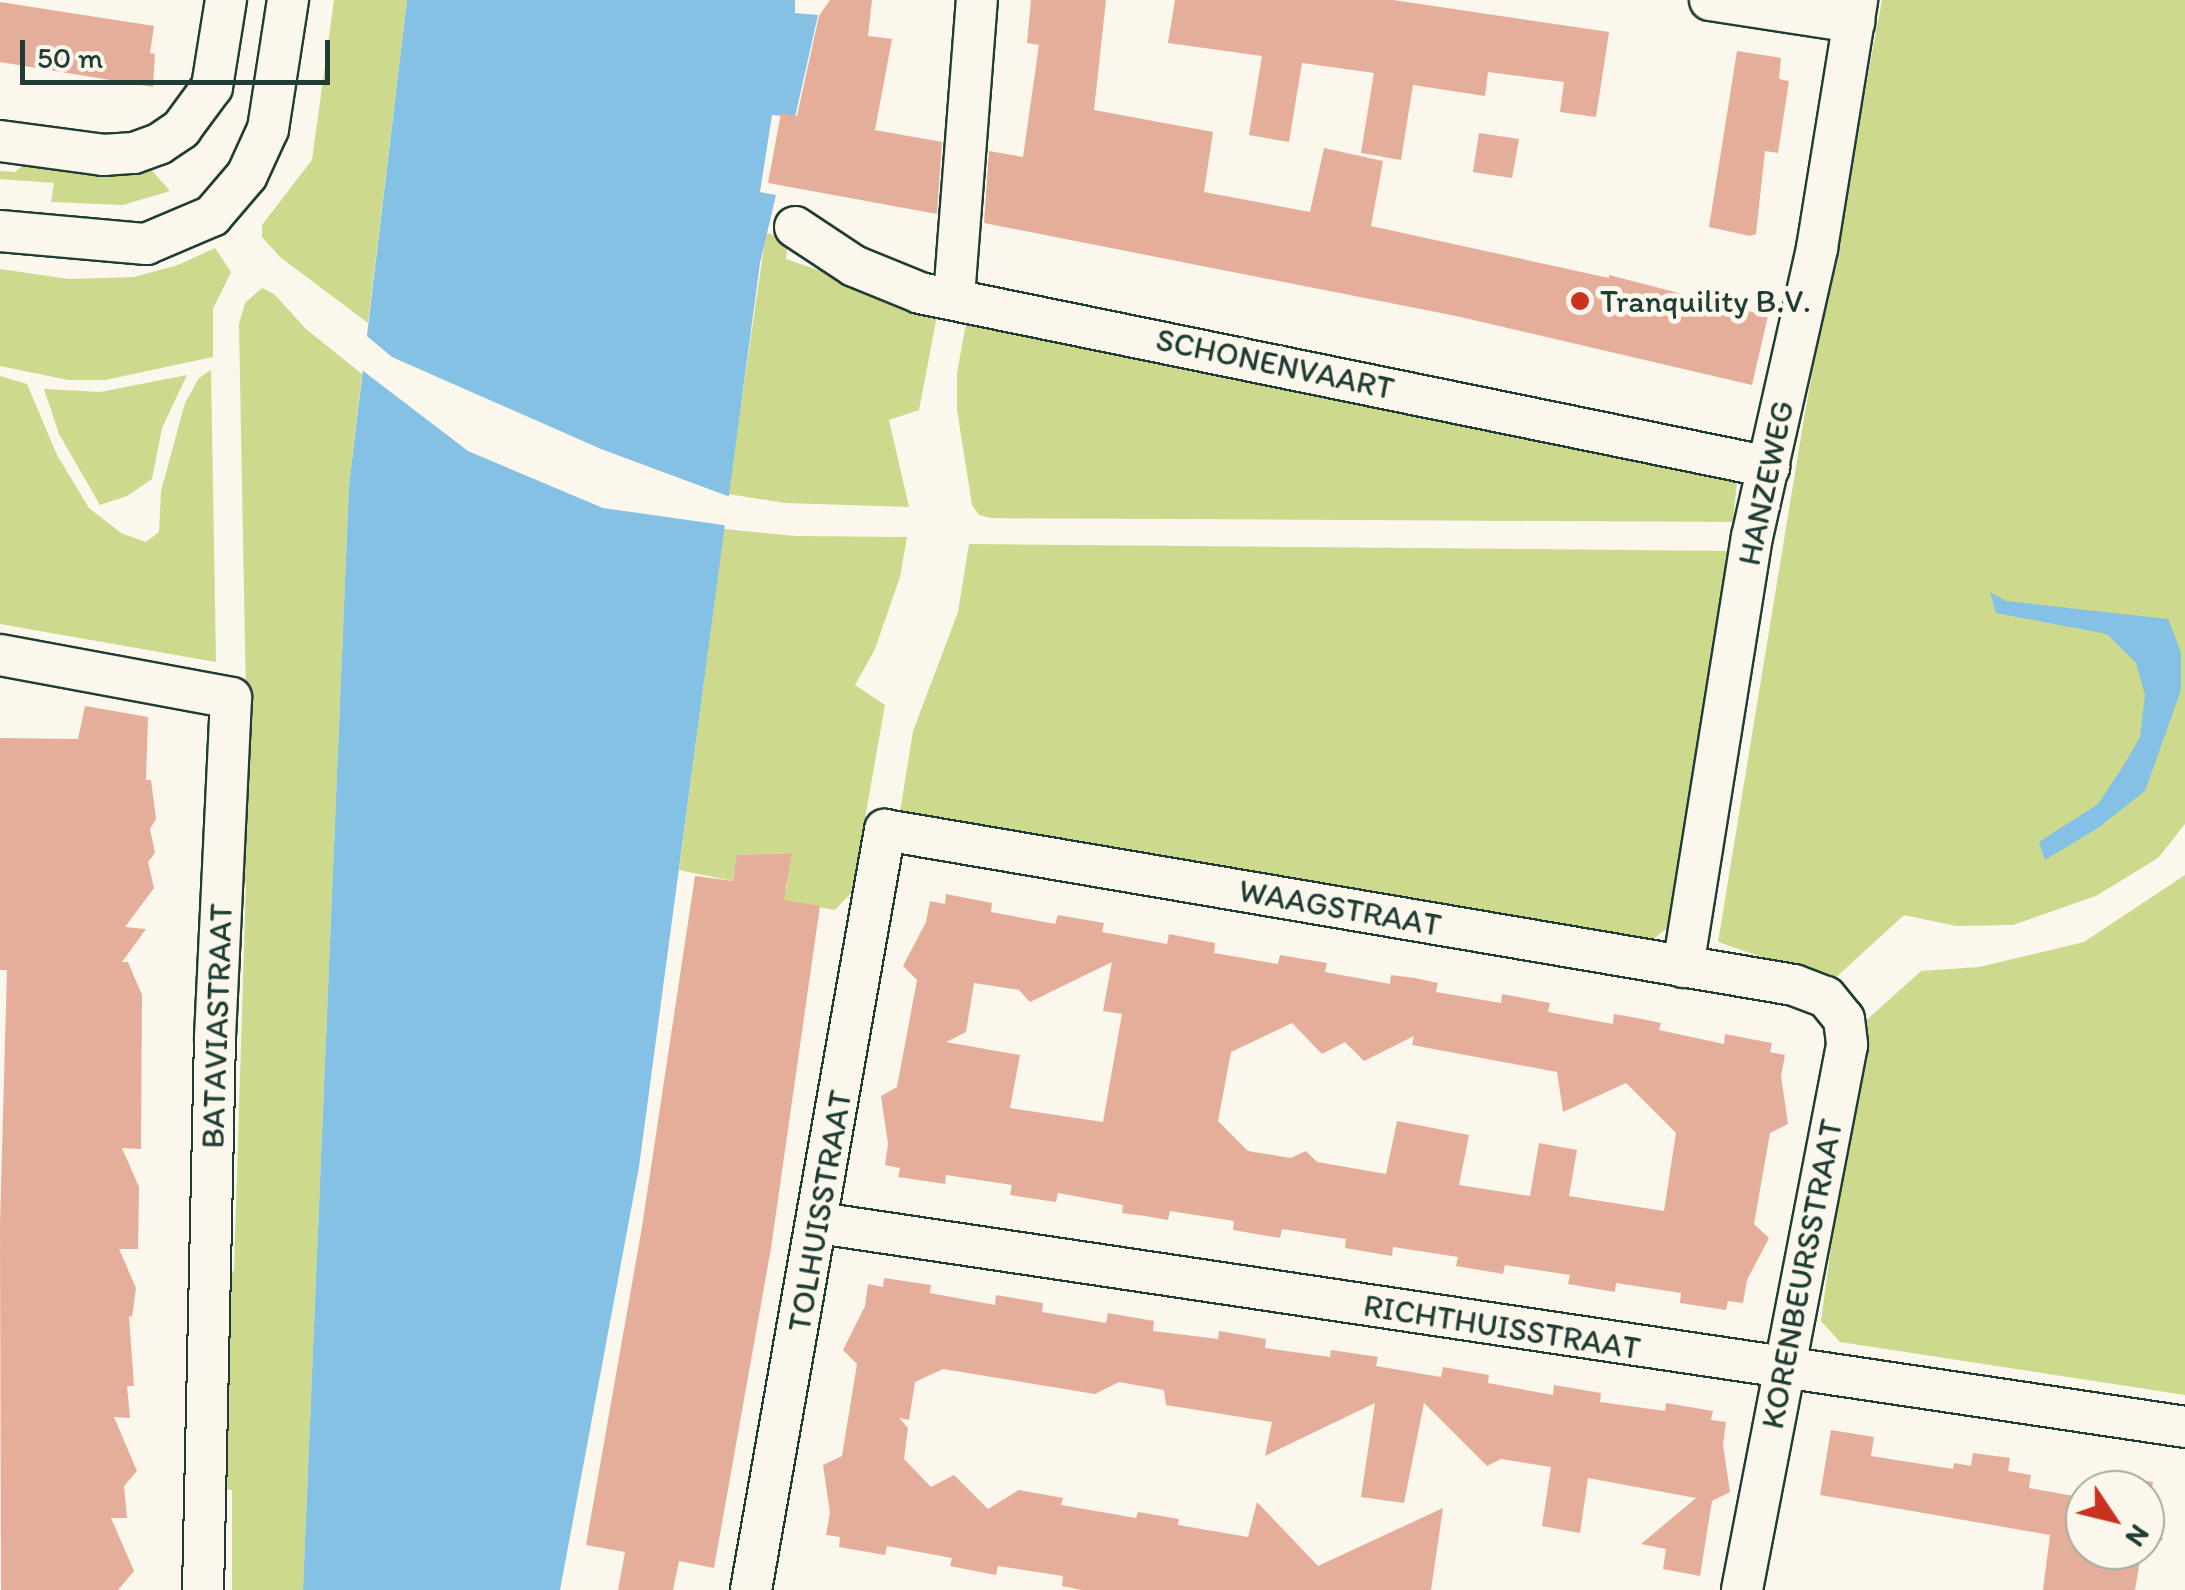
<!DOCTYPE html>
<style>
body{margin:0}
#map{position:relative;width:2185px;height:1590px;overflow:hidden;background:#fbf7ec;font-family:Itim,sans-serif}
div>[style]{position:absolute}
.green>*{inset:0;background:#cdd98c}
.water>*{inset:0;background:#84c1e4}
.pier>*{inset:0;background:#fbf7ec}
.building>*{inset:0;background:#e5ae9b}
.roads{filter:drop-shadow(2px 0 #1f3d34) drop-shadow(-2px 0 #1f3d34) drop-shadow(0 2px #1f3d34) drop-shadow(0 -2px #1f3d34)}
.minor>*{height:40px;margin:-20px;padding:0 20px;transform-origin:20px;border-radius:20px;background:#fbf7ec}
.dots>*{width:28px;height:28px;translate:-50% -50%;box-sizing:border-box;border:5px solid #fbf7ec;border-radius:50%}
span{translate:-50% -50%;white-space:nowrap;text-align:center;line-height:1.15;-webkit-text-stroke:10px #fbf7ec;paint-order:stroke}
.poi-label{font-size:32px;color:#1f3d34}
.left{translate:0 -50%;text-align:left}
.street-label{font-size:32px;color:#1f3d34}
.north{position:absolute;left:2065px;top:1470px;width:100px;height:100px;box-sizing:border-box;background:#fbf7ec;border:2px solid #a3ada2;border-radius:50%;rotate:125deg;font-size:28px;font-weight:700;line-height:40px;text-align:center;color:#1f3d34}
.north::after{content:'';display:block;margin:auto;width:35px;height:45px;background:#c8321e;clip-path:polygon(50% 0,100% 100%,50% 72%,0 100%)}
.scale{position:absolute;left:20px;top:40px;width:310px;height:45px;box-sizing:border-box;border:5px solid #1f3d34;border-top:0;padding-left:12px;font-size:30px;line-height:35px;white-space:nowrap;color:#1f3d34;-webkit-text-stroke:8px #fbf7ec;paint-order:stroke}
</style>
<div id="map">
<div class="green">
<div style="clip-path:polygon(334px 0,407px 0,368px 323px,280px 257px,262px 237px,262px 225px,312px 160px)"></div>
<div style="clip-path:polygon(1882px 0,2185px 0,2185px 824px,2158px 858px,2096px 896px,2013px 925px,1956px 926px,1904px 915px,1832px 981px,1718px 942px,1805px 412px)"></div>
<div style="clip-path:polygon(31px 158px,149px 167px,170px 191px,123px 205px,51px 202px,54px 183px,0 179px,0 171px,15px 172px)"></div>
<div style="clip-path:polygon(766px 233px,788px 238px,786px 259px,938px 311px,919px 410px,889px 420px,909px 507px,785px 503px,728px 494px)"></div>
<div style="clip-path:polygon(215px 248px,231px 272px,213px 309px,213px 357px,105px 380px,68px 380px,0 366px,0 269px,69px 279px,134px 277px,178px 265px)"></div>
<div style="clip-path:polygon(262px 288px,274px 294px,306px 329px,362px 374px,349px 486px,303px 1590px,232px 1590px,232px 1490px,215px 1488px,216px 1277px,234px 1271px,246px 882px,233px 881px,246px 700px,239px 324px,245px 303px)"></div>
<div style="clip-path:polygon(967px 318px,1737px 481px,1733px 522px,990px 518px,979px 515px,972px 505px,957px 410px,957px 373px)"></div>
<div style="clip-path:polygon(211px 370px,216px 662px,0 624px,0 376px,27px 384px,57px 455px,89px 508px,121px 533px,146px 542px,159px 532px,161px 491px,185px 403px,199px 378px)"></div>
<div style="clip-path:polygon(187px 375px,162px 428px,152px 479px,127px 496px,100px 505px,59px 434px,44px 389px,100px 392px)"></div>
<div style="clip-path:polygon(724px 529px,795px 536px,907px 537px,900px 577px,875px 649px,855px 685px,885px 705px,852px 892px,835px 910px,779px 900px,786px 891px,791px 853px,738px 855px,733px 881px,679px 870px)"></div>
<div style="clip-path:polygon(969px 544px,1737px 551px,1668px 927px,1650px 942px,900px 812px,913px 731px,958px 612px)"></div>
<div style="clip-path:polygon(2185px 875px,2185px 1395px,1840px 1342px,1821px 1321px,1861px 1025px,1921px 971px,1979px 967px,2084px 942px)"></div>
</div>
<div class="water">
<div style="clip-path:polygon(407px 0,795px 0,795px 13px,818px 15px,795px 117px,772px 115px,760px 192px,776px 195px,760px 263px,639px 1167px,560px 1590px,303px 1590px,349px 486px)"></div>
<div style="clip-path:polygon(1990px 592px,2006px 601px,2168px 619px,2181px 652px,2181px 690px,2145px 791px,2098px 828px,2045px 860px,2039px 842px,2098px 804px,2125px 763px,2140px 737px,2145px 695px,2136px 663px,2107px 634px,1996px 613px)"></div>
</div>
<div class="pier">
<div style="clip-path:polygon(362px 332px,392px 357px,601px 449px,733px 498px,730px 526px,603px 508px,468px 451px,358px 367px)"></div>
</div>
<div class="building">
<div style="clip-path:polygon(830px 0,872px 0,868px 36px,892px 39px,875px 130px,942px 142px,937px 214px,768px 183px,781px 113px,797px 116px,819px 16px)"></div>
<div style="clip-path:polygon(1031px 0,1106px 0,1094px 110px,1213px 132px,1204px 192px,1310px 212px,1324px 148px,1383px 161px,1371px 226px,1609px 278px,1609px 275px,1768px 316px,1752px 385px,1456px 316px,984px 223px,989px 151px,1023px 157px,1039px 45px,1027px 43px)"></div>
<div style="clip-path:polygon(1175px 0,1393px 0,1609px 32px,1596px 117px,1560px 112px,1564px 82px,1488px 72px,1485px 96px,1413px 85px,1401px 160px,1361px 153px,1374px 73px,1302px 63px,1289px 142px,1249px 135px,1262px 56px,1168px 43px)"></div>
<div style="clip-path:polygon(0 2px,154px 26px,150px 53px,155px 54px,153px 87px,0 62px)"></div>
<div style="clip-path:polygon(1737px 51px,1781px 58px,1779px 79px,1789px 81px,1778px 153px,1765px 151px,1756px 234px,1750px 236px,1709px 227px)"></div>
<div style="clip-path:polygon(1479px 133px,1519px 139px,1512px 178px,1473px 172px)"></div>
<div style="clip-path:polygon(85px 706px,148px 717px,146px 780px,151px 780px,156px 819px,150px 829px,155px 853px,148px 862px,154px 888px,125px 927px,146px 929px,122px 962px,128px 962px,142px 995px,141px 1149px,122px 1148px,139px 1187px,138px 1249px,119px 1249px,136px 1288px,132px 1317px,129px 1316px,134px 1386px,127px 1386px,130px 1418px,114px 1417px,137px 1471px,124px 1486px,127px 1518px,111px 1518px,134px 1571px,118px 1590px,1px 1590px,0 1224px,7px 970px,0 970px,0 738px,78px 739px)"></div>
<div style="clip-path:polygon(792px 853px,784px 900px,820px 906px,771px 1248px,714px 1568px,679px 1561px,673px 1590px,618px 1590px,625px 1552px,586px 1545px,642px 1227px,695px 876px,733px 881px,737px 855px)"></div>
<div style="clip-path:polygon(evenodd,946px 894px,992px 903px,991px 912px,1055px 924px,1058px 915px,1104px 923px,1102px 932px,1167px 944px,1169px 934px,1215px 943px,1214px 953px,1278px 964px,1280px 955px,1327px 963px,1325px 972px,1390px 984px,1391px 975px,1415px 978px,1438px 983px,1436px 992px,1501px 1003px,1502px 994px,1550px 1003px,1548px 1012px,1613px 1024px,1614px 1014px,1637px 1018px,1661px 1023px,1659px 1030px,1724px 1044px,1725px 1034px,1772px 1043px,1770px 1052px,1785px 1055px,1781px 1076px,1788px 1124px,1770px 1133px,1754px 1224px,1769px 1238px,1747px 1280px,1743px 1303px,1728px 1301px,1726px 1310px,1680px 1303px,1681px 1293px,1616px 1283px,1615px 1292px,1568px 1284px,1570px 1275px,1505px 1265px,1503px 1274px,1480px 1270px,1456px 1266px,1458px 1257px,1393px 1247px,1392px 1256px,1345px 1248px,1346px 1239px,1282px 1229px,1280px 1238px,1233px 1230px,1234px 1221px,1170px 1211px,1168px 1220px,1145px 1216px,1122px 1213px,1123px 1205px,1058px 1193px,1056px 1202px,1010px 1195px,1012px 1185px,946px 1175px,945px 1184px,898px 1177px,900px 1168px,885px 1165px,888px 1144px,881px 1096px,897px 1087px,917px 980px,903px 966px,926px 922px,930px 901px,945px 904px,946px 894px,1112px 962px,1103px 1011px,1122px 1014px,1103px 1122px,1010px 1108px,1020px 1055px,946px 1042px,966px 1032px,974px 983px,1019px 990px,1030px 1002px,1112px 962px,946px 894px,1292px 1023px,1322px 1054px,1345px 1042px,1364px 1061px,1414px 1036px,1412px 1045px,1557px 1072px,1563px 1112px,1626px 1083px,1676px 1133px,1664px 1211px,1569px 1196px,1577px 1150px,1539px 1143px,1530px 1196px,1459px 1185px,1469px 1135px,1397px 1121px,1386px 1174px,1317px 1162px,1306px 1151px,1291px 1158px,1248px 1151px,1218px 1121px,1231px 1052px,1292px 1023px)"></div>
<div style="clip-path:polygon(884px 1278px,931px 1285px,930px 1293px,995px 1305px,996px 1295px,1043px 1303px,1042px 1312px,1106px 1323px,1108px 1313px,1154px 1321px,1153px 1331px,1218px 1339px,1219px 1331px,1243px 1335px,1266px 1339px,1265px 1348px,1330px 1357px,1331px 1350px,1378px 1357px,1376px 1366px,1441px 1377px,1443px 1367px,1489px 1375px,1488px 1383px,1553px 1395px,1554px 1385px,1601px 1393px,1600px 1402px,1665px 1411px,1666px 1403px,1713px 1411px,1711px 1420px,1726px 1422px,1723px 1445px,1730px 1492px,1712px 1501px,1700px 1576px,1663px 1569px,1666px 1549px,1641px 1544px,1696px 1498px,1588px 1478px,1580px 1533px,1542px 1526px,1551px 1467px,1501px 1459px,1487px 1466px,1424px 1403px,1404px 1503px,1361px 1497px,1375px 1403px,1265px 1456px,1272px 1422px,1166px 1405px,1164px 1390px,1119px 1382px,1095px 1394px,943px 1369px,915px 1382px,909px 1420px,899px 1418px,908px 1428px,904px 1459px,931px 1487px,954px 1475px,988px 1509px,1019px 1490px,1063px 1498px,1061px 1505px,1136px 1518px,1138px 1512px,1179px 1519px,1178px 1525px,1248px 1537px,1257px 1502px,1318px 1566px,1443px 1508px,1431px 1590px,1082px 1590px,1062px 1586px,1063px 1576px,998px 1566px,996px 1575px,950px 1566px,952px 1558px,887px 1546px,885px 1555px,839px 1547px,840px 1537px,826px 1535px,830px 1513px,823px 1465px,842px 1456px,857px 1364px,843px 1350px,865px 1306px,868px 1284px,883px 1287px)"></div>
<div style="clip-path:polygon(1831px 1430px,1874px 1437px,1871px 1456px,1953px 1469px,1954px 1463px,1971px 1466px,1973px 1453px,2010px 1458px,2008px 1471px,2031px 1475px,2029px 1488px,2085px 1498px,2085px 1550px,2145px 1550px,2145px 1490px,2101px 1490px,2104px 1474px,2153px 1482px,2147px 1518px,2163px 1539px,2141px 1554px,2135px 1590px,2043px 1590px,2050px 1535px,1820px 1495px)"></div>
</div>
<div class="roads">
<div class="minor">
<div style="left:1710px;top:0;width:146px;rotate:8.7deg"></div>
<div style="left:0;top:141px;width:104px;rotate:7.7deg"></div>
<div style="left:103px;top:155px;width:31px;rotate:-4deg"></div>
<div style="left:134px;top:153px;width:27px;rotate:-20deg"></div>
<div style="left:159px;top:144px;width:27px;rotate:-34deg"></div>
<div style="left:181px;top:129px;width:52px;rotate:-53.6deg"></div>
<div style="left:212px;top:87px;width:88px;rotate:-80.9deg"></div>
<div style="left:795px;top:227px;width:71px;rotate:33.5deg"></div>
<div style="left:854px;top:266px;width:71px;rotate:22.2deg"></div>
<div style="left:920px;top:293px;width:867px;rotate:11.58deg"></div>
<div style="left:0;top:231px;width:147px;rotate:5.1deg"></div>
<div style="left:146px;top:244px;width:72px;rotate:-23deg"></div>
<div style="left:212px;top:216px;width:54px;rotate:-49.5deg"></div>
<div style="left:247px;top:175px;width:51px;rotate:-65.5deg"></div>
<div style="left:268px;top:129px;width:131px;rotate:-81.2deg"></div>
<div style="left:954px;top:297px;width:298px;rotate:-85.6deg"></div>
<div style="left:0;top:655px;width:235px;rotate:10.5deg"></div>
<div style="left:231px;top:698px;width:339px;rotate:92.7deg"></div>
<div style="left:215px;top:1037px;width:553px;rotate:91.24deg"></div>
<div style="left:1683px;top:967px;width:436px;rotate:-80.9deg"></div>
<div style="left:1752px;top:537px;width:296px;rotate:-77.3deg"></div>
<div style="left:1817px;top:248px;width:251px;rotate:-80.8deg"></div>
<div style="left:819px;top:1223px;width:1381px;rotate:8.49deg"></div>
<div style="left:751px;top:1590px;width:772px;rotate:-80deg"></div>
<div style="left:885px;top:830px;width:922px;rotate:9.68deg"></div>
<div style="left:1794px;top:985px;width:34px;rotate:21deg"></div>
<div style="left:1826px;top:997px;width:28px;rotate:51deg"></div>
<div style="left:1844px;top:1019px;width:26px;rotate:83deg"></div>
<div style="left:1847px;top:1045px;width:555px;rotate:100.91deg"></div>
</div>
</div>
<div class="dots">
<div style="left:1580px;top:301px;background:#c8321e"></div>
</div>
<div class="poi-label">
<span class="left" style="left:1600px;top:301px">Tranquility B.V.</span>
</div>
<div class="street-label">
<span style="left:1275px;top:364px;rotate:12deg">SCHONENVAART</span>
<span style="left:1766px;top:483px;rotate:-78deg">HANZEWEG</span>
<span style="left:1340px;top:908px;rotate:10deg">WAAGSTRAAT</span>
<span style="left:217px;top:1026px;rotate:-88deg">BATAVIASTRAAT</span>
<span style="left:820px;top:1211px;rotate:-80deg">TOLHUISSTRAAT</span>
<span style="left:1802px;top:1274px;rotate:-79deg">KORENBEURSSTRAAT</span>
<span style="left:1502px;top:1327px;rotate:9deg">RICHTHUISSTRAAT</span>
</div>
<div class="north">N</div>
<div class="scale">50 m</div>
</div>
